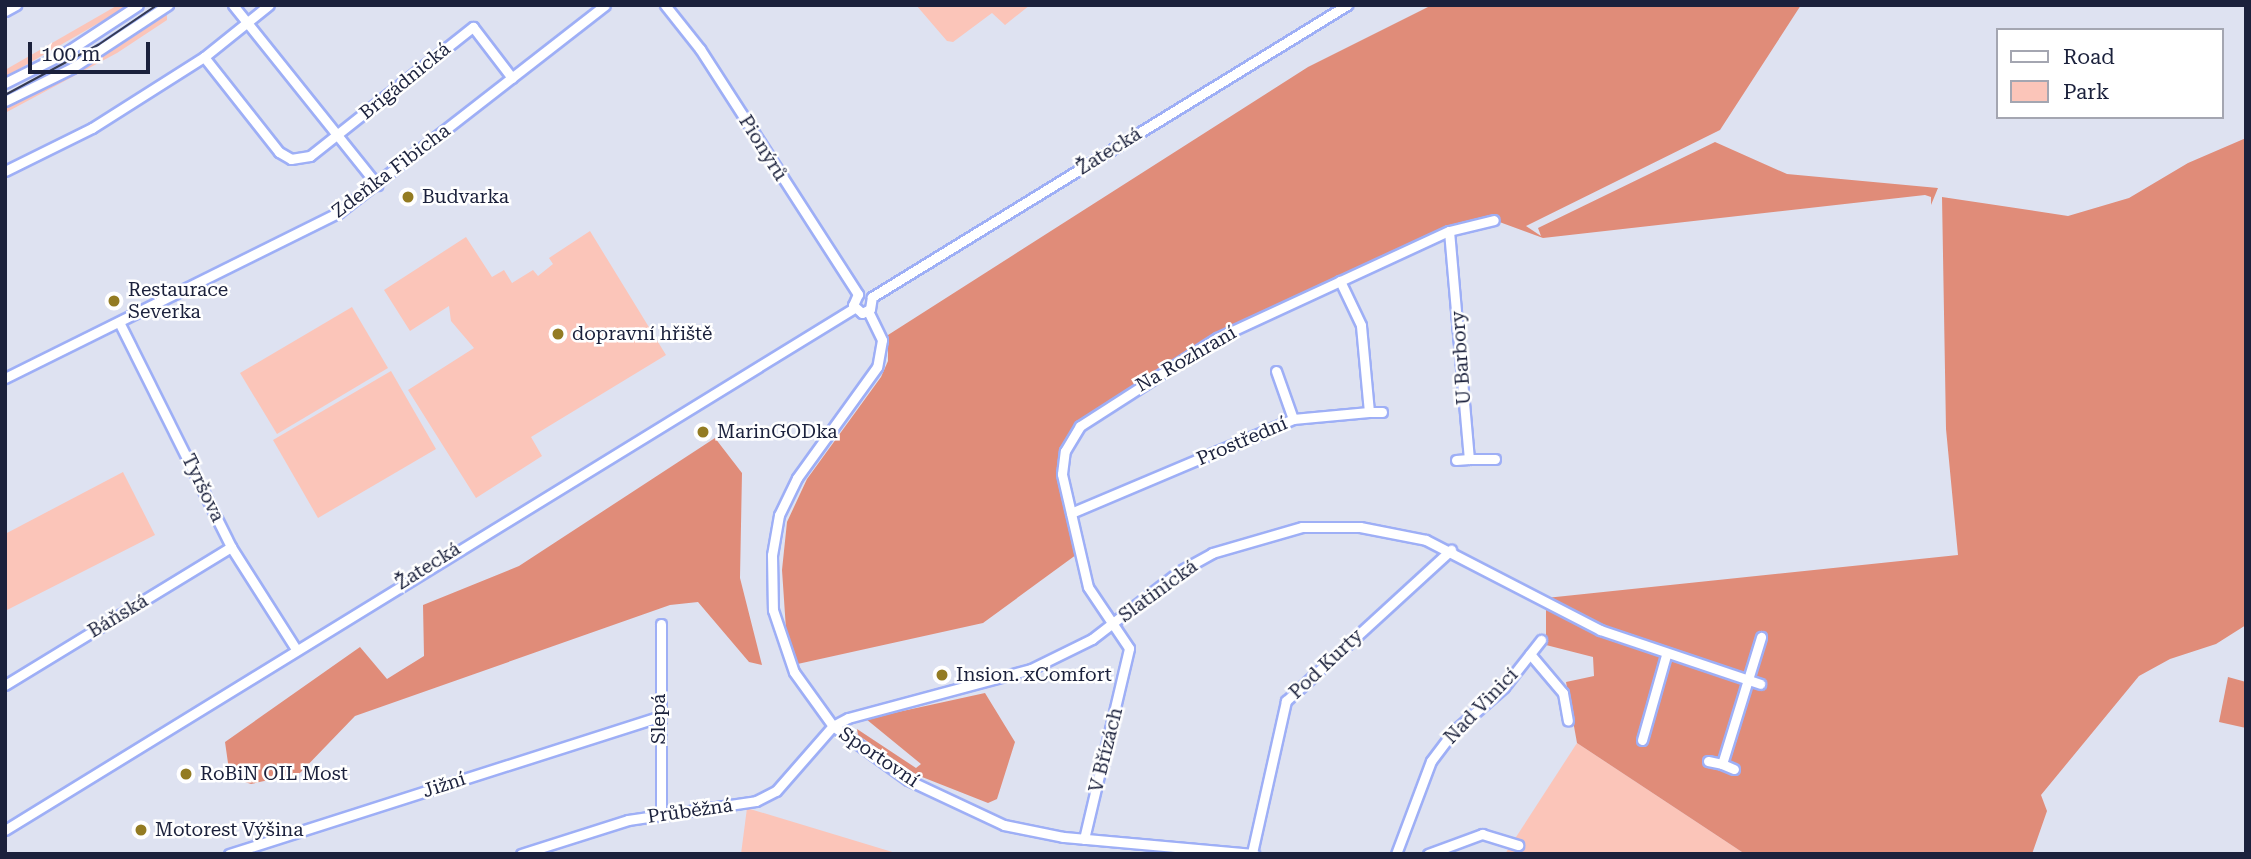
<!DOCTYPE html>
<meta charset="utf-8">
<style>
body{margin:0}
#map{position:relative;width:2251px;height:859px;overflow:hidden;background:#dee2f1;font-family:"Roboto Serif",serif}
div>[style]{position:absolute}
.green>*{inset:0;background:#fbc5b9}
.forest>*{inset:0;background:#e08c79}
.roads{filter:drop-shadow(2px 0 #9eaff6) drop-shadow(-2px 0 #9eaff6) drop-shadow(0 2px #9eaff6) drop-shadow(0 -2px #9eaff6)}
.minor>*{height:9px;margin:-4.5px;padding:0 4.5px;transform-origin:4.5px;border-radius:4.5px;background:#fff}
.tram>*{height:2px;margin:-1px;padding:0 1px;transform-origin:1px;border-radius:1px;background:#343a53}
.dots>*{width:19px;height:19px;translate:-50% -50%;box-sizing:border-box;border:4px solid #fff;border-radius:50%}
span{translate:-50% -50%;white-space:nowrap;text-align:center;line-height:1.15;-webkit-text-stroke:5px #fff;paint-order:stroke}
.street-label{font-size:19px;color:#1b213c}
.poi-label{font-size:19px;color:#1b213c}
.left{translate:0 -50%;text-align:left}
.frame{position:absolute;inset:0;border:7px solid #1b213c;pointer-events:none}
.legend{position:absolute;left:1996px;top:28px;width:228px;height:91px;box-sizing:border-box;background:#fff;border:2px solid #a4a6b1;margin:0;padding:9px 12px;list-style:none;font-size:21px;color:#1b213c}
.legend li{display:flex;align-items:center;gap:14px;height:35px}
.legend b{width:35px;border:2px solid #a4a6b1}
.scale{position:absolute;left:28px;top:42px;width:122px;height:32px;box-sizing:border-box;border:4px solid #1b213c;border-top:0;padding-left:9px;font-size:21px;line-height:24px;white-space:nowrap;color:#1b213c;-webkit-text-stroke:5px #fff;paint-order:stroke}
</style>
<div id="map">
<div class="green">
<div style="clip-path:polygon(118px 5px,130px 5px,5px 77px,5px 70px)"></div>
<div style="clip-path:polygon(916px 5px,1030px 5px,1005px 25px,992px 13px,953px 42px,947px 41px)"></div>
<div style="clip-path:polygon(167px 12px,167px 20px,117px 53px,5px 113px,5px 106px,100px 56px)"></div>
<div style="clip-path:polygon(590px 231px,666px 355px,531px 437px,542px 456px,476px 498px,408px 390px,474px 348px,451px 321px,449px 306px,410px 331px,384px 290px,466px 237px,492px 277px,504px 270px,512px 283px,533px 270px,538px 276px,553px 264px,549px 258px)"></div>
<div style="clip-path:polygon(352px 307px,388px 368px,277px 434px,240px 373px)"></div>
<div style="clip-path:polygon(391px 371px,436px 449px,318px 518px,273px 440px)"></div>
<div style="clip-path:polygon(123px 472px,155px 535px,5px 611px,5px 534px)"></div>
<div style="clip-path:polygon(1577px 743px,1745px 854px,1505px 854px)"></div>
<div style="clip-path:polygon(747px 808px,750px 809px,899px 854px,741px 854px)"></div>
</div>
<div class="forest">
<div style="clip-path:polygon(1432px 5px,1801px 5px,1720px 130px,1526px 226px,1541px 236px,1538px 228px,1715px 142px,1787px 174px,1938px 188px,1931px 205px,1931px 197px,1925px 195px,1543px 238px,1494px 220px,1449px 231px,1217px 338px,1088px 418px,1067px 447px,1063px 478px,1080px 552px,983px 623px,793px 665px,787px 644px,782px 570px,787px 522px,807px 479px,881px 377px,888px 361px,888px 335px,1308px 67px)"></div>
<div style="clip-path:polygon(2246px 138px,2246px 625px,2216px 644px,2170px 659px,2139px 676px,2041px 795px,2047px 811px,2032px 854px,1745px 854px,1577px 743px,1566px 682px,1594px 676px,1593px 657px,1546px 645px,1546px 598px,1958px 555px,1946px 429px,1942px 197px,2068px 216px,2129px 198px,2188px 163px)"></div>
<div style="clip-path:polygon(715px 438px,742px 473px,740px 578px,762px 665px,749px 662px,698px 602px,670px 605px,355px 716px,300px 773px,251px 784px,230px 777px,225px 742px,360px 647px,387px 679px,424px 656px,423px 605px,519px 566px)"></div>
<div style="clip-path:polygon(2228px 677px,2246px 682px,2246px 728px,2219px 722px)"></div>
<div style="clip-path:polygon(985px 693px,1015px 742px,997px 799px,988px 803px,917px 775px,858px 735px,857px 729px,916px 768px,921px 764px,866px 719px)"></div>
</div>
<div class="roads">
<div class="minor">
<div style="left:233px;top:5px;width:231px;rotate:51.3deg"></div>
<div style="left:665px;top:5px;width:56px;rotate:51.5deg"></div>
<div style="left:700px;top:49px;width:292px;rotate:57.2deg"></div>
<div style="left:5px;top:11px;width:13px;rotate:-29deg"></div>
<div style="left:204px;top:57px;width:121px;rotate:51.7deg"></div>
<div style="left:279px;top:152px;width:14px;rotate:30deg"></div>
<div style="left:291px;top:159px;width:19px;rotate:-9deg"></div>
<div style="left:310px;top:156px;width:208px;rotate:-38.4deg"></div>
<div style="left:473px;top:27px;width:64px;rotate:52.6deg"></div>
<div style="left:5px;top:83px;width:67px;rotate:-26.6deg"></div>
<div style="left:65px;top:53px;width:87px;rotate:-33.3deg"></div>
<div style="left:5px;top:101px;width:75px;rotate:-26.2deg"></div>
<div style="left:72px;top:68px;width:115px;rotate:-33.3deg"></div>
<div style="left:5px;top:171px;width:97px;rotate:-26.3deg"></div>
<div style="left:92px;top:128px;width:133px;rotate:-32.4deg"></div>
<div style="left:204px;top:57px;width:83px;rotate:-38.7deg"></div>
<div style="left:1449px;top:231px;width:229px;rotate:85deg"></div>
<div style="left:1469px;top:459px;width:26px"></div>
<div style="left:858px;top:294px;width:12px;rotate:114deg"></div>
<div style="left:853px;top:305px;width:12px;rotate:42deg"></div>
<div style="left:862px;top:313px;width:9px;rotate:-27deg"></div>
<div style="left:870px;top:309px;width:12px;rotate:-81deg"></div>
<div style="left:872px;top:297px;width:558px;rotate:-31.58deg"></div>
<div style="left:868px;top:311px;width:32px;rotate:64deg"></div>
<div style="left:882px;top:340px;width:27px;rotate:100deg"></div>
<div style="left:877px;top:367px;width:137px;rotate:125.8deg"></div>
<div style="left:797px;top:478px;width:41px;rotate:115.9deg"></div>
<div style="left:779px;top:515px;width:41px;rotate:99.9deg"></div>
<div style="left:772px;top:555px;width:55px;rotate:89deg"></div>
<div style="left:773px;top:610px;width:65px;rotate:71.3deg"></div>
<div style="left:794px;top:672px;width:67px;rotate:54.2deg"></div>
<div style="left:833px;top:726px;width:92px;rotate:35.8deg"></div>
<div style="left:908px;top:780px;width:106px;rotate:25.1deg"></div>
<div style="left:1004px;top:825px;width:60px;rotate:11.5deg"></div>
<div style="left:1063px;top:837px;width:192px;rotate:5.1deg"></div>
<div style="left:119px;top:322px;width:251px;rotate:63.5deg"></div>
<div style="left:231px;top:547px;width:121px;rotate:57.5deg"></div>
<div style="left:1276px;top:371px;width:51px;rotate:70.5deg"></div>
<div style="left:5px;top:378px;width:372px;rotate:-26.4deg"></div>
<div style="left:338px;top:213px;width:338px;rotate:-37.9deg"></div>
<div style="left:1369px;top:412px;width:13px"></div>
<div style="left:1456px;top:460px;width:13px;rotate:-4deg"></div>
<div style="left:1071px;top:513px;width:241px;rotate:-22.9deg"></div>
<div style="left:1293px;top:419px;width:76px;rotate:-5.3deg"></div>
<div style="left:1369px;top:412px;width:87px;rotate:-95.3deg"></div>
<div style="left:1361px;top:325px;width:49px;rotate:-115.5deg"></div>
<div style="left:661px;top:624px;width:189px;rotate:90deg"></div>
<div style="left:1530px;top:654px;width:51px;rotate:49.8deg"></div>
<div style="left:1563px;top:693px;width:28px;rotate:80deg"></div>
<div style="left:5px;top:685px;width:265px;rotate:-31.4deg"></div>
<div style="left:1642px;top:740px;width:88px;rotate:-74.2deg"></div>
<div style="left:1708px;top:761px;width:14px;rotate:12deg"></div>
<div style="left:1722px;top:764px;width:133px;rotate:-72.9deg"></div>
<div style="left:1722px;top:764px;width:13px;rotate:23deg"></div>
<div style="left:5px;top:830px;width:997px;rotate:-31.58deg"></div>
<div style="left:1084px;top:839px;width:196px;rotate:-76.7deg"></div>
<div style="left:1129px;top:648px;width:73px;rotate:-123.9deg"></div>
<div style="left:1088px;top:587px;width:116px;rotate:-103deg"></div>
<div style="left:1062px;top:474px;width:23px;rotate:-83deg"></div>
<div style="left:1065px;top:451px;width:29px;rotate:-59deg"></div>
<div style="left:1080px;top:426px;width:163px;rotate:-32.7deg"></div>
<div style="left:1217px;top:338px;width:255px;rotate:-24.8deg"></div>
<div style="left:1449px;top:231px;width:46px;rotate:-13.7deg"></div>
<div style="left:1252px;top:853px;width:156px;rotate:-77.4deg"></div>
<div style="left:1286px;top:701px;width:224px;rotate:-42.5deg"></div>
<div style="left:229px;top:854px;width:451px;rotate:-17.7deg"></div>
<div style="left:521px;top:854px;width:112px;rotate:-17.6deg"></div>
<div style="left:628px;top:820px;width:129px;rotate:-8.4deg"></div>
<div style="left:756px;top:801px;width:22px;rotate:-27deg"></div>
<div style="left:776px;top:791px;width:86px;rotate:-48.8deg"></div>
<div style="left:833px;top:726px;width:17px;rotate:-28deg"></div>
<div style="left:848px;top:718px;width:189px;rotate:-15deg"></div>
<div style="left:1031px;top:669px;width:68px;rotate:-26.2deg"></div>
<div style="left:1092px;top:639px;width:111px;rotate:-37.7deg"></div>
<div style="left:1180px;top:571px;width:37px;rotate:-29deg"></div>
<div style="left:1212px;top:553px;width:94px;rotate:-16.1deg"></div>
<div style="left:1302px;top:527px;width:58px"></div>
<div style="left:1360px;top:527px;width:67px;rotate:11.1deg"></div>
<div style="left:1426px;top:540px;width:196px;rotate:27.3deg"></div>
<div style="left:1600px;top:630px;width:169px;rotate:18.6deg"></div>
<div style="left:1396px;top:854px;width:99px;rotate:-69.4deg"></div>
<div style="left:1431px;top:761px;width:36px;rotate:-53deg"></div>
<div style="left:1453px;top:732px;width:68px;rotate:-41.4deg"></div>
<div style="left:1504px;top:687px;width:60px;rotate:-51.8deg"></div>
<div style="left:1428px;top:854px;width:58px;rotate:-20.3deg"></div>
<div style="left:1482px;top:834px;width:38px;rotate:17deg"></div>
</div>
</div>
<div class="tram">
<div style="left:5px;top:95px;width:106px;rotate:-28.3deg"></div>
<div style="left:98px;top:45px;width:71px;rotate:-34.1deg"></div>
</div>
<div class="dots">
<div style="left:408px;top:197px;background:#937b22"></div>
<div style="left:114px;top:301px;background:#937b22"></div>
<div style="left:558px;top:334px;background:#937b22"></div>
<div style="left:703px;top:432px;background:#937b22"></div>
<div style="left:942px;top:675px;background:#937b22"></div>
<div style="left:186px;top:774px;background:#937b22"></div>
<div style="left:141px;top:830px;background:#937b22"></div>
</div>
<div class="street-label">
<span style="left:405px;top:81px;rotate:-39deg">Brigádnická</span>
<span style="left:763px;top:148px;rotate:58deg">Pionýrů</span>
<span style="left:1109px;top:151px;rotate:-32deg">Žatecká</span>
<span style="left:391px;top:171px;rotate:-37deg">Zdeňka Fibicha</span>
<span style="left:1461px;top:358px;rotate:-94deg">U Barbory</span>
<span style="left:1186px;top:359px;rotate:-30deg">Na Rozhraní</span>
<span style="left:1242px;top:441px;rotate:-23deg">Prostřední</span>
<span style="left:203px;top:488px;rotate:64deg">Tyršova</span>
<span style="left:428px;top:566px;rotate:-32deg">Žatecká</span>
<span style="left:1158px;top:591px;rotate:-36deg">Slatinická</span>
<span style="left:118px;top:616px;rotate:-31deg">Báňská</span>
<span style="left:1326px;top:664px;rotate:-43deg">Pod Kurty</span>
<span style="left:1481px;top:706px;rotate:-46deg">Nad Vinicí</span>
<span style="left:659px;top:719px;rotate:-90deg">Slepá</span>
<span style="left:1106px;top:750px;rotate:-76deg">V Břízách</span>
<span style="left:879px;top:757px;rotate:34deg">Sportovní</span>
<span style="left:444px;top:785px;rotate:-18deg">Jižní</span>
<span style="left:690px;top:811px;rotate:-8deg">Průběžná</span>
</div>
<div class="poi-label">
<span class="left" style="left:422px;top:197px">Budvarka</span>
<span class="left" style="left:128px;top:301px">Restaurace<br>Severka</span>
<span class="left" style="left:572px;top:334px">dopravní hřiště</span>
<span class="left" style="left:717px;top:432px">MarinGODka</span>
<span class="left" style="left:956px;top:675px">Insion. xComfort</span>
<span class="left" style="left:200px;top:774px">RoBiN OIL Most</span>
<span class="left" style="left:155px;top:830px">Motorest Výšina</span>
</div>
<div class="frame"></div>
<ul class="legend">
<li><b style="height:9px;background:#fff"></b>Road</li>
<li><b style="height:19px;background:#fbc5b9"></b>Park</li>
</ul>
<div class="scale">100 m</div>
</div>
